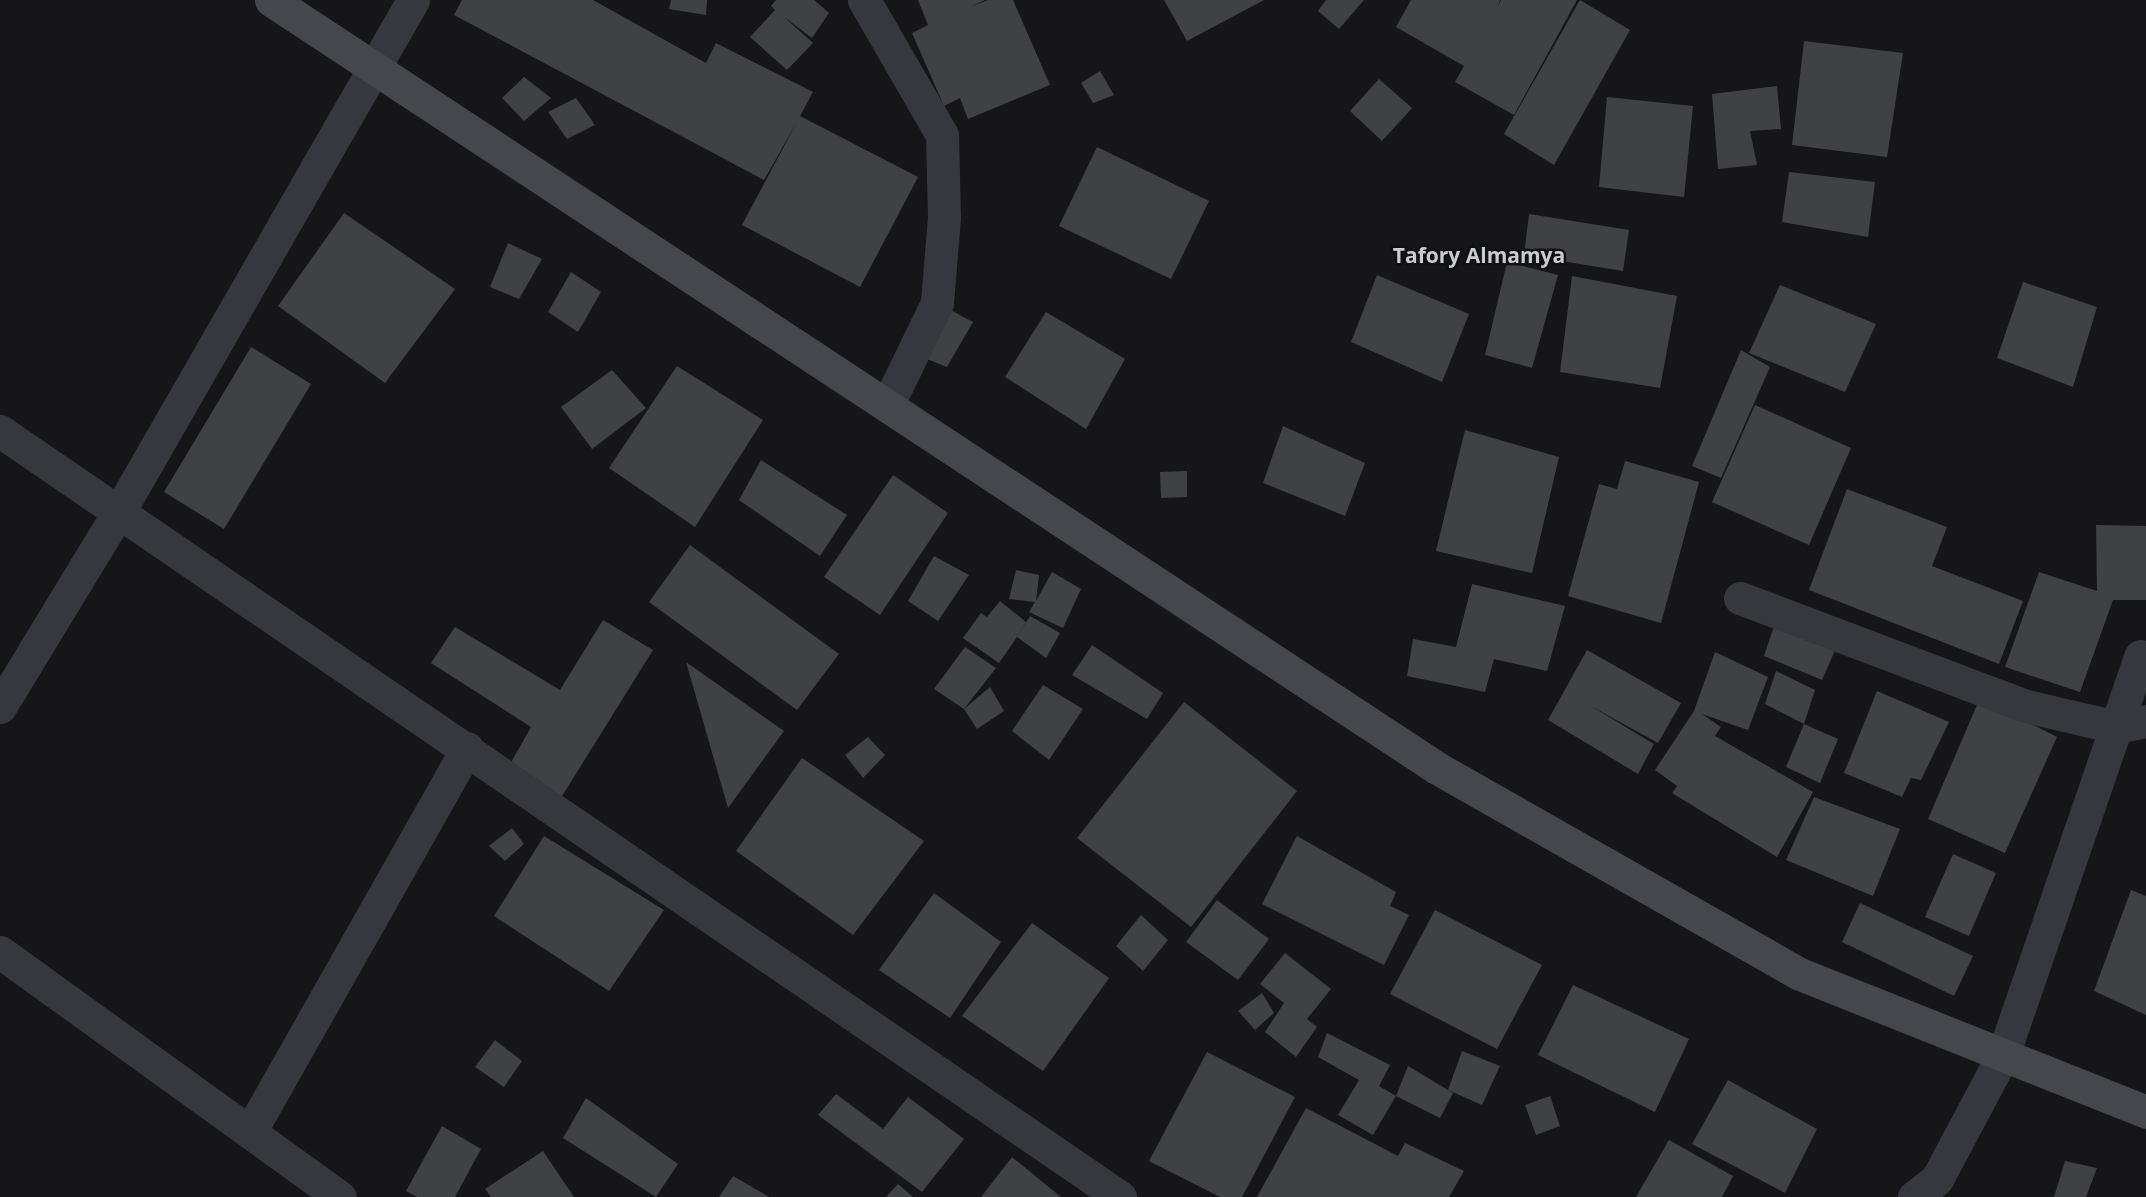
<!DOCTYPE html>
<style>
body{margin:0}
#map{position:relative;width:2146px;height:1197px;overflow:hidden;background:#161618;font-family:"Open Sans",sans-serif}
div>[style]{position:absolute}
.building>*{inset:0;background:#404145}
.minor>*{height:33px;margin:-16.5px;padding:0 16.5px;transform-origin:16.5px;border-radius:16.5px;background:#37383d}
.secondary>*{height:33px;margin:-16.5px;padding:0 16.5px;transform-origin:16.5px;border-radius:16.5px;background:#45474d}
span{translate:-50% -50%;white-space:nowrap;text-align:center;line-height:1.15;-webkit-text-stroke:5px #111113;paint-order:stroke}
.neighbourhood-label{font-size:21px;color:#c9ccd4;font-weight:700}
</style>
<div id="map">
<div class="building">
<div style="clip-path:polygon(462px 0,593px 0,706px 63px,716px 43px,813px 92px,800px 116px,918px 177px,860px 287px,742px 225px,797px 122px,764px 180px,454px 15px)"></div>
<div style="clip-path:polygon(671px 0,707px 0,706px 15px,669px 9px)"></div>
<div style="clip-path:polygon(776px 0,814px 0,829px 13px,812px 38px,784px 17px,813px 43px,787px 70px,750px 37px,775px 10px,771px 6px)"></div>
<div style="clip-path:polygon(918px 0,985px 0,970px 7px,988px 0,1013px 0,1050px 85px,968px 119px,960px 98px,944px 106px,912px 33px,928px 25px)"></div>
<div style="clip-path:polygon(1164px 0,1264px 0,1187px 41px)"></div>
<div style="clip-path:polygon(1326px 0,1364px 0,1339px 29px,1318px 11px)"></div>
<div style="clip-path:polygon(1411px 0,1500px 0,1498px 6px,1501px 0,1577px 0,1514px 115px,1455px 82px,1464px 66px,1396px 27px)"></div>
<div style="clip-path:polygon(1580px 0,1630px 30px,1554px 165px,1504px 134px)"></div>
<div style="clip-path:polygon(1804px 41px,1903px 53px,1887px 157px,1792px 145px)"></div>
<div style="clip-path:polygon(1100px 71px,1114px 95px,1093px 103px,1081px 83px)"></div>
<div style="clip-path:polygon(524px 77px,551px 98px,524px 121px,502px 98px)"></div>
<div style="clip-path:polygon(1379px 79px,1412px 108px,1382px 141px,1350px 111px)"></div>
<div style="clip-path:polygon(1777px 86px,1781px 129px,1750px 131px,1757px 165px,1718px 169px,1712px 94px)"></div>
<div style="clip-path:polygon(1607px 97px,1693px 106px,1684px 197px,1599px 187px)"></div>
<div style="clip-path:polygon(576px 98px,595px 125px,567px 139px,548px 112px)"></div>
<div style="clip-path:polygon(1097px 147px,1209px 201px,1171px 279px,1059px 226px)"></div>
<div style="clip-path:polygon(1789px 172px,1875px 182px,1868px 237px,1782px 222px)"></div>
<div style="clip-path:polygon(344px 213px,455px 289px,385px 383px,278px 306px)"></div>
<div style="clip-path:polygon(1529px 214px,1629px 230px,1623px 271px,1524px 255px)"></div>
<div style="clip-path:polygon(508px 243px,542px 259px,519px 299px,490px 287px)"></div>
<div style="clip-path:polygon(1507px 262px,1558px 275px,1532px 368px,1485px 355px)"></div>
<div style="clip-path:polygon(571px 272px,601px 292px,578px 332px,548px 312px)"></div>
<div style="clip-path:polygon(1377px 275px,1469px 314px,1442px 382px,1351px 342px)"></div>
<div style="clip-path:polygon(1572px 276px,1677px 296px,1660px 388px,1560px 372px)"></div>
<div style="clip-path:polygon(2023px 282px,2097px 307px,2073px 387px,1997px 358px)"></div>
<div style="clip-path:polygon(1780px 285px,1876px 324px,1845px 392px,1749px 353px)"></div>
<div style="clip-path:polygon(943px 306px,973px 322px,947px 367px,917px 355px)"></div>
<div style="clip-path:polygon(1046px 312px,1125px 359px,1086px 429px,1005px 377px)"></div>
<div style="clip-path:polygon(251px 347px,311px 384px,224px 529px,164px 492px)"></div>
<div style="clip-path:polygon(1741px 350px,1770px 367px,1721px 478px,1692px 466px)"></div>
<div style="clip-path:polygon(677px 366px,763px 420px,695px 527px,609px 468px)"></div>
<div style="clip-path:polygon(612px 370px,646px 408px,592px 449px,561px 407px)"></div>
<div style="clip-path:polygon(1755px 405px,1851px 448px,1809px 545px,1712px 502px)"></div>
<div style="clip-path:polygon(1283px 426px,1365px 463px,1345px 516px,1263px 483px)"></div>
<div style="clip-path:polygon(1465px 430px,1559px 457px,1532px 573px,1436px 551px)"></div>
<div style="clip-path:polygon(761px 460px,847px 515px,820px 556px,739px 500px)"></div>
<div style="clip-path:polygon(1625px 461px,1699px 482px,1661px 623px,1568px 596px,1599px 484px,1617px 489px)"></div>
<div style="clip-path:polygon(1187px 471px,1187px 497px,1161px 498px,1160px 472px)"></div>
<div style="clip-path:polygon(893px 475px,948px 513px,880px 615px,824px 577px)"></div>
<div style="clip-path:polygon(1847px 489px,1947px 527px,1932px 566px,2023px 601px,1999px 664px,1809px 590px)"></div>
<div style="clip-path:polygon(2096px 525px,2146px 526px,2146px 600px,2113px 600px,2080px 692px,2005px 667px,2039px 572px,2097px 591px)"></div>
<div style="clip-path:polygon(690px 545px,839px 654px,797px 710px,649px 602px)"></div>
<div style="clip-path:polygon(934px 556px,969px 575px,938px 621px,908px 601px)"></div>
<div style="clip-path:polygon(1016px 570px,1039px 575px,1036px 601px,1052px 572px,1081px 589px,1063px 628px,1029px 612px,1035px 602px,1009px 599px)"></div>
<div style="clip-path:polygon(1472px 584px,1565px 606px,1547px 671px,1494px 659px,1485px 692px,1407px 676px,1413px 639px,1456px 647px)"></div>
<div style="clip-path:polygon(1000px 601px,1026px 622px,1017px 637px,1030px 616px,1060px 633px,1046px 658px,1017px 637px,999px 663px,963px 638px,981px 613px,987px 617px)"></div>
<div style="clip-path:polygon(603px 620px,653px 650px,559px 801px,509px 766px,531px 727px,431px 663px,455px 627px,560px 690px)"></div>
<div style="clip-path:polygon(1775px 623px,1837px 646px,1822px 680px,1764px 656px)"></div>
<div style="clip-path:polygon(1092px 645px,1163px 693px,1147px 719px,1072px 675px)"></div>
<div style="clip-path:polygon(965px 647px,996px 668px,964px 709px,934px 689px)"></div>
<div style="clip-path:polygon(1587px 650px,1681px 703px,1658px 743px,1589px 705px,1654px 744px,1638px 774px,1548px 720px)"></div>
<div style="clip-path:polygon(1715px 652px,1768px 677px,1748px 730px,1702px 714px,1721px 727px,1715px 736px,1813px 792px,1777px 857px,1672px 793px,1677px 786px,1655px 770px,1694px 711px)"></div>
<div style="clip-path:polygon(686px 662px,784px 731px,728px 808px)"></div>
<div style="clip-path:polygon(1776px 671px,1815px 690px,1804px 724px,1765px 704px)"></div>
<div style="clip-path:polygon(1043px 685px,1083px 709px,1049px 760px,1012px 731px)"></div>
<div style="clip-path:polygon(990px 687px,1004px 711px,977px 729px,964px 709px)"></div>
<div style="clip-path:polygon(1877px 691px,1949px 722px,1921px 780px,1911px 778px,1902px 797px,1844px 773px)"></div>
<div style="clip-path:polygon(1980px 698px,2057px 737px,2005px 853px,1928px 819px)"></div>
<div style="clip-path:polygon(1184px 702px,1297px 791px,1191px 927px,1077px 838px)"></div>
<div style="clip-path:polygon(1804px 724px,1838px 739px,1820px 783px,1786px 767px)"></div>
<div style="clip-path:polygon(868px 737px,885px 755px,863px 778px,845px 755px)"></div>
<div style="clip-path:polygon(802px 758px,924px 841px,853px 935px,736px 851px)"></div>
<div style="clip-path:polygon(1814px 797px,1900px 829px,1873px 896px,1786px 860px)"></div>
<div style="clip-path:polygon(512px 828px,524px 844px,505px 861px,489px 846px)"></div>
<div style="clip-path:polygon(544px 836px,664px 910px,609px 991px,494px 916px)"></div>
<div style="clip-path:polygon(1297px 836px,1396px 892px,1390px 906px,1409px 915px,1384px 965px,1262px 904px)"></div>
<div style="clip-path:polygon(1953px 854px,1996px 873px,1969px 936px,1925px 917px)"></div>
<div style="clip-path:polygon(2131px 890px,2146px 896px,2146px 1015px,2094px 991px)"></div>
<div style="clip-path:polygon(934px 893px,1001px 942px,950px 1018px,879px 970px)"></div>
<div style="clip-path:polygon(1217px 900px,1269px 939px,1238px 980px,1186px 942px)"></div>
<div style="clip-path:polygon(1860px 903px,1973px 956px,1954px 996px,1842px 942px)"></div>
<div style="clip-path:polygon(1435px 910px,1542px 965px,1497px 1049px,1390px 994px)"></div>
<div style="clip-path:polygon(1141px 915px,1168px 940px,1143px 971px,1116px 946px)"></div>
<div style="clip-path:polygon(1032px 923px,1109px 978px,1043px 1071px,962px 1016px)"></div>
<div style="clip-path:polygon(1285px 953px,1331px 989px,1307px 1019px,1317px 1027px,1296px 1057px,1265px 1032px,1284px 1003px,1260px 984px)"></div>
<div style="clip-path:polygon(1573px 985px,1689px 1039px,1655px 1112px,1538px 1055px)"></div>
<div style="clip-path:polygon(1262px 993px,1274px 1013px,1255px 1030px,1238px 1011px)"></div>
<div style="clip-path:polygon(1327px 1033px,1390px 1065px,1379px 1086px,1396px 1096px,1373px 1135px,1338px 1115px,1359px 1080px,1318px 1057px)"></div>
<div style="clip-path:polygon(495px 1040px,522px 1061px,504px 1087px,475px 1067px)"></div>
<div style="clip-path:polygon(1462px 1051px,1500px 1066px,1482px 1105px,1448px 1090px)"></div>
<div style="clip-path:polygon(1207px 1052px,1295px 1097px,1242px 1197px,1220px 1197px,1149px 1161px)"></div>
<div style="clip-path:polygon(1408px 1066px,1453px 1093px,1440px 1118px,1396px 1096px)"></div>
<div style="clip-path:polygon(1728px 1080px,1817px 1129px,1785px 1193px,1692px 1144px)"></div>
<div style="clip-path:polygon(836px 1094px,883px 1129px,908px 1097px,964px 1139px,922px 1192px,818px 1115px)"></div>
<div style="clip-path:polygon(1550px 1096px,1560px 1126px,1536px 1135px,1525px 1105px)"></div>
<div style="clip-path:polygon(586px 1098px,678px 1164px,656px 1197px,563px 1138px)"></div>
<div style="clip-path:polygon(1306px 1108px,1398px 1156px,1405px 1143px,1464px 1171px,1449px 1197px,1257px 1197px)"></div>
<div style="clip-path:polygon(442px 1126px,481px 1149px,455px 1197px,417px 1197px,406px 1191px)"></div>
<div style="clip-path:polygon(1669px 1140px,1733px 1176px,1722px 1197px,1636px 1197px)"></div>
<div style="clip-path:polygon(543px 1151px,574px 1197px,491px 1197px,485px 1189px)"></div>
<div style="clip-path:polygon(1012px 1157px,1061px 1197px,981px 1197px)"></div>
<div style="clip-path:polygon(2065px 1161px,2097px 1168px,2086px 1197px,2054px 1197px)"></div>
<div style="clip-path:polygon(733px 1176px,769px 1197px,719px 1197px)"></div>
<div style="clip-path:polygon(898px 1184px,913px 1197px,886px 1197px)"></div>
</div>
<div class="minor">
<div style="left:864px;top:0;width:156px;rotate:60deg"></div>
<div style="left:942px;top:135px;width:82px;rotate:88.6deg"></div>
<div style="left:944px;top:217px;width:86px;rotate:94.7deg"></div>
<div style="left:937px;top:303px;width:114px;rotate:115.9deg"></div>
<div style="left:0;top:431px;width:1357px;rotate:34.37deg"></div>
<div style="left:1740px;top:598px;width:306px;rotate:20.7deg"></div>
<div style="left:2026px;top:706px;width:92px;rotate:13.1deg"></div>
<div style="left:2116px;top:727px;width:31px;rotate:-11deg"></div>
<div style="left:0;top:707px;width:231px;rotate:-58.7deg"></div>
<div style="left:120px;top:510px;width:588px;rotate:-60.12deg"></div>
<div style="left:0;top:952px;width:419px;rotate:35.8deg"></div>
<div style="left:250px;top:1132px;width:441px;rotate:-60.5deg"></div>
<div style="left:1914px;top:1197px;width:29px;rotate:-38deg"></div>
<div style="left:1937px;top:1179px;width:140px;rotate:-62deg"></div>
<div style="left:2003px;top:1055px;width:422px;rotate:-71deg"></div>
</div>
<div class="secondary">
<div style="left:271px;top:0;width:1396px;rotate:33.37deg"></div>
<div style="left:1437px;top:768px;width:417px;rotate:29.6deg"></div>
<div style="left:1800px;top:974px;width:373px;rotate:21.7deg"></div>
</div>
<div class="neighbourhood-label">
<span style="left:1479px;top:255px">Tafory Almamya</span>
</div>
</div>
